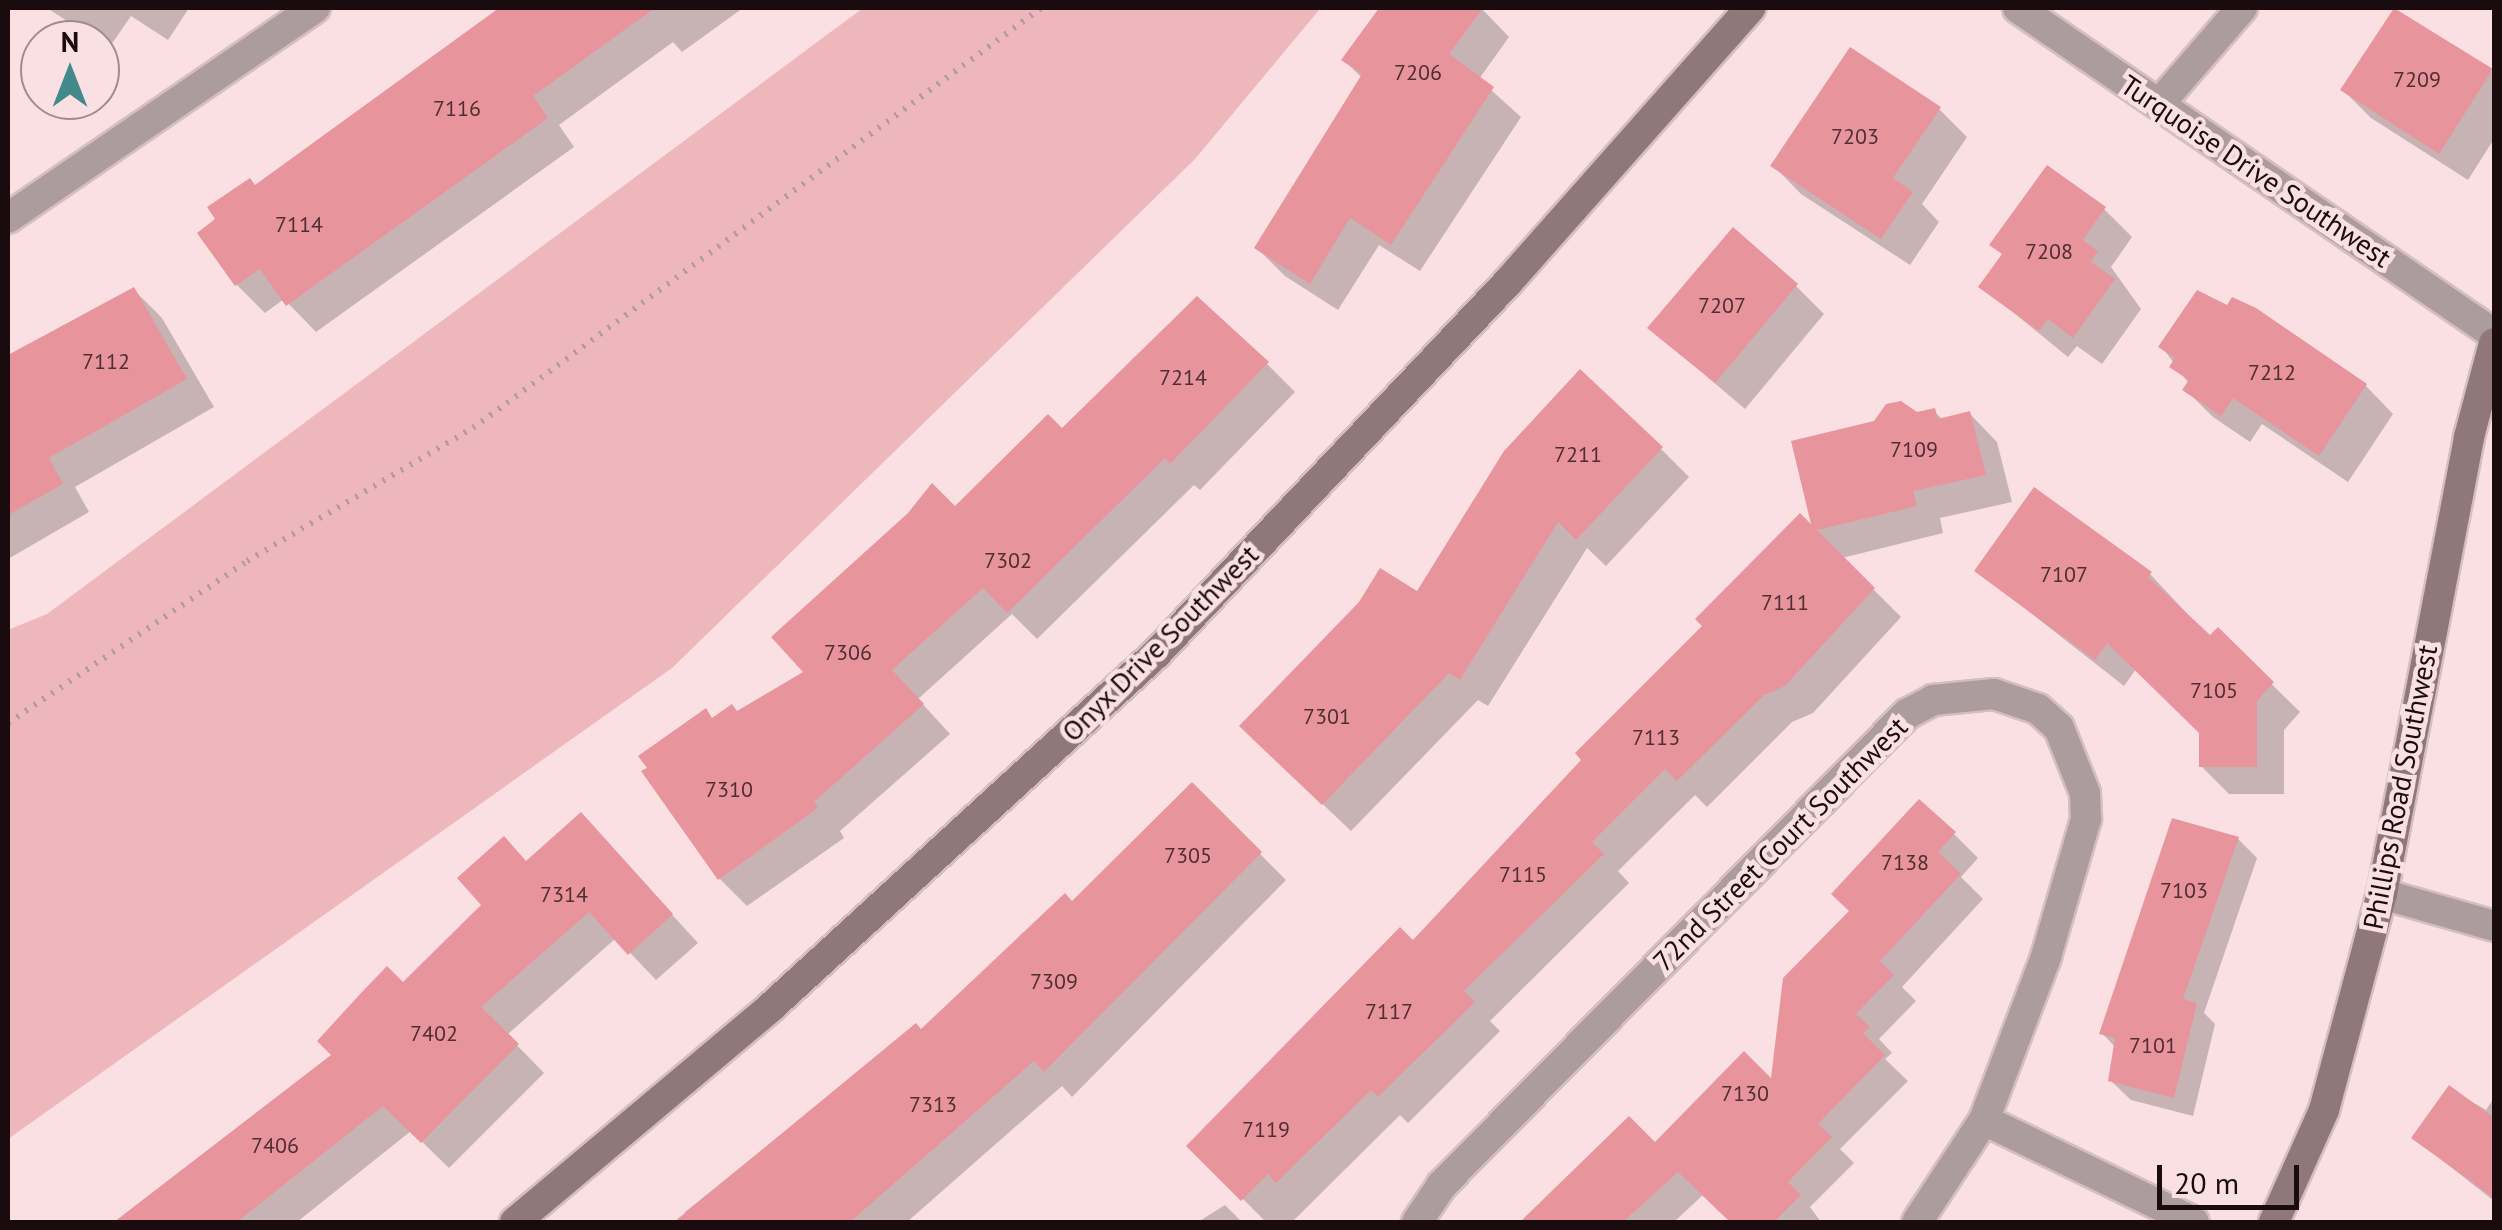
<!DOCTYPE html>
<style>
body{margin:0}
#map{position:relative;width:2502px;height:1230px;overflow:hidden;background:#fae0e2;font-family:"PT Sans",sans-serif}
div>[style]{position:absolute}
.green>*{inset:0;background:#eeb7bb}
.shadow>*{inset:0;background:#0003}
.building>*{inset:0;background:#e8949d}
.path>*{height:6px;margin-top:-3px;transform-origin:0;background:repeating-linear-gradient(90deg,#b29c9e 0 2.5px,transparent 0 10.5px)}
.roads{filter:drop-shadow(2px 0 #d6bec0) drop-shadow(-2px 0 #d6bec0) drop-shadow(0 2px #d6bec0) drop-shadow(0 -2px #d6bec0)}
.street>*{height:30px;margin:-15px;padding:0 15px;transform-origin:15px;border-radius:15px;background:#ad9c9d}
.secondary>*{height:30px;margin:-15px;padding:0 15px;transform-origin:15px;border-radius:15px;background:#907779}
span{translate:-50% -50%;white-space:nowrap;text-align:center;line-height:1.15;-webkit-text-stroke:9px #fae0e2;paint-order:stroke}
.number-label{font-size:22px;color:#4e2e32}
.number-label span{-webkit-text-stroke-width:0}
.street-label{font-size:28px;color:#1a0c0e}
.frame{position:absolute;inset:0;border:10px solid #1a0c0e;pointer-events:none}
.north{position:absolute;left:20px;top:20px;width:100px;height:100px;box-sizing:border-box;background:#fae0e2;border:2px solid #a08b8d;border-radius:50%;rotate:0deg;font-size:28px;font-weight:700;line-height:40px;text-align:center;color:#1a0c0e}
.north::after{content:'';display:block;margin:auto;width:35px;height:45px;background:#41898b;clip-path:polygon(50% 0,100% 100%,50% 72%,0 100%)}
.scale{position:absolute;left:2157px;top:1165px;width:142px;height:45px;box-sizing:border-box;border:5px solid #1a0c0e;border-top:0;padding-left:12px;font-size:30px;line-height:35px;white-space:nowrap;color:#1a0c0e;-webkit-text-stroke:8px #fae0e2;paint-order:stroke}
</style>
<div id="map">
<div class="green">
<div style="clip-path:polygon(863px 8px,1319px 10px,1195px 159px,672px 668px,8px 1139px,8px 630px,47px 614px)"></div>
</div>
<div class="shadow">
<div style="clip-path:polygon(47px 8px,189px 8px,168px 40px,131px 16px,109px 48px)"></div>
<div style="clip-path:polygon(506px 8px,743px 8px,682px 52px,673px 42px,559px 125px,574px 147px,316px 332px,284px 299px,265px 313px,237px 285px,256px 187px)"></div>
<div style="clip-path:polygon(1382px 8px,1482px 9px,1509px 37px,1479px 79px,1521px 117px,1420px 271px,1379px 245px,1338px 310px,1285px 276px,1257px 248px,1362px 78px,1344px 60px)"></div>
<div style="clip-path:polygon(2395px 10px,2494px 74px,2494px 139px,2468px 180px,2371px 118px,2343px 90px)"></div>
<div style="clip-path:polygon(1939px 109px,1967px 137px,1922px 204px,1939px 222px,1910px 265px,1801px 194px,1774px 166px)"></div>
<div style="clip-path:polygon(2104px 209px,2132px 237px,2111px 267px,2141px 309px,2102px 364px,2077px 346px,2068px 357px,1982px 287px,2004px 256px)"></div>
<div style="clip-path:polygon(1796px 286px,1824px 314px,1745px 409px,1650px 328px)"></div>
<div style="clip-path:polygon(134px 290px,162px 318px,214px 407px,75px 487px,89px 512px,8px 559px,8px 387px,40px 368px)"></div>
<div style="clip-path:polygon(2162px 347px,2366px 386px,2393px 414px,2348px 482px,2262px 424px,2250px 442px,2213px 417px,2185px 389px,2189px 384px)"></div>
<div style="clip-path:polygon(1267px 364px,1295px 392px,1200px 490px,1194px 485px,1037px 639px,1012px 614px,918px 699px,950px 734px,840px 831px,844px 838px,747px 906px,719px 878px,714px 720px,738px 713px,807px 673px,955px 510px,1062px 432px)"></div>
<div style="clip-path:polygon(1934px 411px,1943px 420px,1970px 414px,1997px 442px,2012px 502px,1940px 518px,1943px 533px,1842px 558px,1901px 617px,1813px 713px,1792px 722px,1707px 807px,1695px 795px,1618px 871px,1629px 883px,1490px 1021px,1500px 1031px,1408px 1123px,1400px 1115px,1292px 1222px,1266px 1222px,1190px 1146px,1413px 943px,1816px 532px,1916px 415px)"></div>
<div style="clip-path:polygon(1661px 449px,1689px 477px,1606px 566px,1587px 548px,1488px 706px,1478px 700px,1351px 831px,1270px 754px,1418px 594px)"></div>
<div style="clip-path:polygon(1977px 571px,2150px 574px,2210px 638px,2218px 631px,2300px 712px,2284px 730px,2284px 794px,2229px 794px,2201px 766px,2202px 733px,2136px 669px,2124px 686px)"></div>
<div style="clip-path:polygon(1192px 786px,1286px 880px,1072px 1097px,1062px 1086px,907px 1222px,694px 1222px,685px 1212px,916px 1026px,922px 1032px,1072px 904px)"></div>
<div style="clip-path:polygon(581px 815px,698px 943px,656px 980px,616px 938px,507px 1035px,544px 1073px,449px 1168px,411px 1131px,297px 1222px,123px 1222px,335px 1055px)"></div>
<div style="clip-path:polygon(1954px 834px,1978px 858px,1961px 877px,1983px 899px,1902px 987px,1916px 1001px,1879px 1039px,1892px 1053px,1885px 1059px,1908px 1081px,1840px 1149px,1854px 1163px,1810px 1207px,1821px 1222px,1733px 1222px,1704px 1194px,1674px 1222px,1523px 1222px,1629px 1120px,1655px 1145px,1772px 1083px,1786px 979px)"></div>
<div style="clip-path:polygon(2238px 839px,2257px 858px,2204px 1013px,2215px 1024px,2193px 1116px,2131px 1100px,2111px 1081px,2116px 1048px,2102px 1033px)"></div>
<div style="clip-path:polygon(2450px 1089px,2486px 1110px,2494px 1098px,2494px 1201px,2414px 1138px)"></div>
<div style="clip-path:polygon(1225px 1205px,1242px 1222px,1198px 1222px)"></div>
</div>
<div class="building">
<div style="clip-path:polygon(499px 8px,655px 8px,533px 96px,548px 118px,286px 306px,260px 269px,235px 286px,197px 233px,215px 219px,207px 207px,250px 178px,255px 185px)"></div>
<div style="clip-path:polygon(1379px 8px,1483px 8px,1449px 54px,1494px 87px,1391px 245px,1350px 218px,1310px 284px,1254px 248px,1362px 74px,1341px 60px)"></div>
<div style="clip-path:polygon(2394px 8px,2493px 69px,2439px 154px,2340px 90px)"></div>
<div style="clip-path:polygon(1850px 47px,1941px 107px,1893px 178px,1913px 192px,1881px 239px,1770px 166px)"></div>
<div style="clip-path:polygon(2047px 165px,2106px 207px,2083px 240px,2098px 251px,2091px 262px,2115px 279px,2073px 338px,2048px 319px,2039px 331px,1978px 287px,2002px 254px,1989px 245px)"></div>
<div style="clip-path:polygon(1733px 227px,1798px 284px,1715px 383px,1647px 328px)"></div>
<div style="clip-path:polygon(134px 287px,187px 379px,49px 458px,63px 484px,8px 515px,8px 355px)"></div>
<div style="clip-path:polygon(2197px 290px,2227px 305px,2232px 297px,2256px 308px,2367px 384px,2319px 456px,2233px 398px,2221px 416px,2182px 390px,2189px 380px,2169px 367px,2175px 358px,2158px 347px)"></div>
<div style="clip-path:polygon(1197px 296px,1269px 362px,1170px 464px,1165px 458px,1007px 613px,983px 588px,892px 670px,924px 704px,814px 802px,818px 808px,718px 880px,641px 771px,647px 768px,638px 756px,706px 708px,712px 718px,732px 704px,737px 711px,803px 672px,771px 637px,908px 513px,932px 483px,955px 506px,1048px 414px,1062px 428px)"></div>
<div style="clip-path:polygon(1580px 369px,1663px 447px,1576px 540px,1558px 522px,1460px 680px,1449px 673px,1322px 805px,1239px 726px,1359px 602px,1380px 568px,1417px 591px,1504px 451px)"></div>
<div style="clip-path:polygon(1901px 401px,1917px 412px,1935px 408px,1938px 419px,1970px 411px,1986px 475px,1913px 491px,1917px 506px,1817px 530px,1875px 588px,1785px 686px,1764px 695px,1677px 781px,1665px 769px,1592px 842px,1604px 854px,1464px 991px,1475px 1002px,1378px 1097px,1371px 1090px,1276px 1183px,1268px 1174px,1241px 1201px,1186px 1146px,1400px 927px,1413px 940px,1581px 760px,1575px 753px,1702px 626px,1695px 619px,1800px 513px,1811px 524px,1791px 441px,1874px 421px,1886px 404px)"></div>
<div style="clip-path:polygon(2034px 487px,2152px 572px,2148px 577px,2210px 635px,2218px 627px,2274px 682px,2257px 701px,2257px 767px,2199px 767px,2199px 733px,2107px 643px,2095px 660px,1974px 571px)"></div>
<div style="clip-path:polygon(1192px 782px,1262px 852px,1044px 1072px,1034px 1061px,850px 1222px,674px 1222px,916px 1023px,921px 1029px,1065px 893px,1072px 901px)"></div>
<div style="clip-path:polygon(1919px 799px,1956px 832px,1938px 852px,1961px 874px,1880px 961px,1894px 975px,1856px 1014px,1870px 1027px,1863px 1033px,1885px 1055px,1818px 1124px,1832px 1137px,1788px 1182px,1801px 1195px,1774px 1222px,1730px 1222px,1678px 1172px,1623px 1222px,1520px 1222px,1629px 1116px,1655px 1142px,1744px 1051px,1771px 1078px,1783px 978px,1849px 911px,1831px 894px)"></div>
<div style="clip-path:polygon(581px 812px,673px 914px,628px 955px,589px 912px,481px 1007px,519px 1044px,421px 1143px,383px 1106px,237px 1222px,114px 1222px,331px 1055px,317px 1041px,362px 992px,387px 966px,403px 982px,481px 905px,457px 878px,504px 836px,526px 861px)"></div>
<div style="clip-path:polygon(2172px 818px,2239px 837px,2183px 999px,2197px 1003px,2174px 1098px,2108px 1081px,2115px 1038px,2099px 1034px)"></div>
<div style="clip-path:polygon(2449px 1085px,2494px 1118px,2494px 1198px,2411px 1138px)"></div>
</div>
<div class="path">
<div style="left:8px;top:723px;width:289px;rotate:-34.1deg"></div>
<div style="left:247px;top:561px;width:262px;rotate:-30.5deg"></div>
<div style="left:473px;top:428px;width:706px;rotate:-36.48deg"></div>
</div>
<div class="roads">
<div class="street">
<div style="left:2018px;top:8px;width:577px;rotate:34.41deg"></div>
<div style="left:2159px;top:104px;width:127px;rotate:-49.2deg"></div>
<div style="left:8px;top:218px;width:372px;rotate:-34.4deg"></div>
<div style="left:2382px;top:894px;width:116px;rotate:15.9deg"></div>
<div style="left:1984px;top:1120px;width:233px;rotate:25.9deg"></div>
<div style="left:1417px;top:1222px;width:45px;rotate:-56deg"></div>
<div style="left:1442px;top:1185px;width:662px;rotate:-45.37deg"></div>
<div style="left:1907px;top:714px;width:30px;rotate:-28deg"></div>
<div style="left:1933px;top:700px;width:61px;rotate:-5.6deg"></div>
<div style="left:1994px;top:694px;width:46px;rotate:18.8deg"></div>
<div style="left:2038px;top:709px;width:28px;rotate:42deg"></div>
<div style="left:2059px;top:728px;width:70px;rotate:68.2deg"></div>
<div style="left:2085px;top:793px;width:26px;rotate:88deg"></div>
<div style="left:2086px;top:819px;width:144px;rotate:106.2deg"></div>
<div style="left:2046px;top:957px;width:174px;rotate:110.8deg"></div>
<div style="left:1984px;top:1120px;width:122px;rotate:123.3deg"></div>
</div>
<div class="secondary">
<div style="left:515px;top:1222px;width:336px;rotate:-40deg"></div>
<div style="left:772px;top:1006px;width:521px;rotate:-42.51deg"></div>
<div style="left:1156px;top:654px;width:512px;rotate:-46.58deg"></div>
<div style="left:1508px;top:282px;width:366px;rotate:-48.5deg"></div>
<div style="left:2274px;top:1222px;width:123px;rotate:-65.9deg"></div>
<div style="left:2324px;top:1110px;width:224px;rotate:-75deg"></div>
<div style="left:2382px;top:894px;width:465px;rotate:-79.2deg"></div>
<div style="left:2469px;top:437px;width:97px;rotate:-75.1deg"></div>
</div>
</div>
<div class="number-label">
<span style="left:1418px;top:73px">7206</span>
<span style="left:2417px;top:80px">7209</span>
<span style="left:457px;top:109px">7116</span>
<span style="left:1855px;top:137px">7203</span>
<span style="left:299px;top:225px">7114</span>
<span style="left:2049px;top:252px">7208</span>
<span style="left:1722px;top:306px">7207</span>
<span style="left:106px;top:362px">7112</span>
<span style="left:2272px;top:373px">7212</span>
<span style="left:1183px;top:378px">7214</span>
<span style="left:1914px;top:450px">7109</span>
<span style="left:1578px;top:455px">7211</span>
<span style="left:1008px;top:561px">7302</span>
<span style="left:2064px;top:575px">7107</span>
<span style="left:1785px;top:603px">7111</span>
<span style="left:848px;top:653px">7306</span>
<span style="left:2214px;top:691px">7105</span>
<span style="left:1327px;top:717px">7301</span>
<span style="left:1656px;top:738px">7113</span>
<span style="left:729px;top:790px">7310</span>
<span style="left:1188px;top:856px">7305</span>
<span style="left:1905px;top:863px">7138</span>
<span style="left:1523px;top:875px">7115</span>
<span style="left:2184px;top:891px">7103</span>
<span style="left:564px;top:895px">7314</span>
<span style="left:1054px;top:982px">7309</span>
<span style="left:1389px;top:1012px">7117</span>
<span style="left:434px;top:1034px">7402</span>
<span style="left:2153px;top:1046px">7101</span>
<span style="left:1745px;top:1094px">7130</span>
<span style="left:933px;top:1105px">7313</span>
<span style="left:1266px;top:1130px">7119</span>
<span style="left:275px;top:1146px">7406</span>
</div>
<div class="street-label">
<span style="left:2256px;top:171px;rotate:34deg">Turquoise Drive Southwest</span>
<span style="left:1160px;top:643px;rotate:-45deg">Onyx Drive Southwest</span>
<span style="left:2400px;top:787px;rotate:-79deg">Phillips Road Southwest</span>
<span style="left:1780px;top:844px;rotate:-45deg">72nd Street Court Southwest</span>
</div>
<div class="frame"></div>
<div class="north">N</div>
<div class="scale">20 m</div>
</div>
